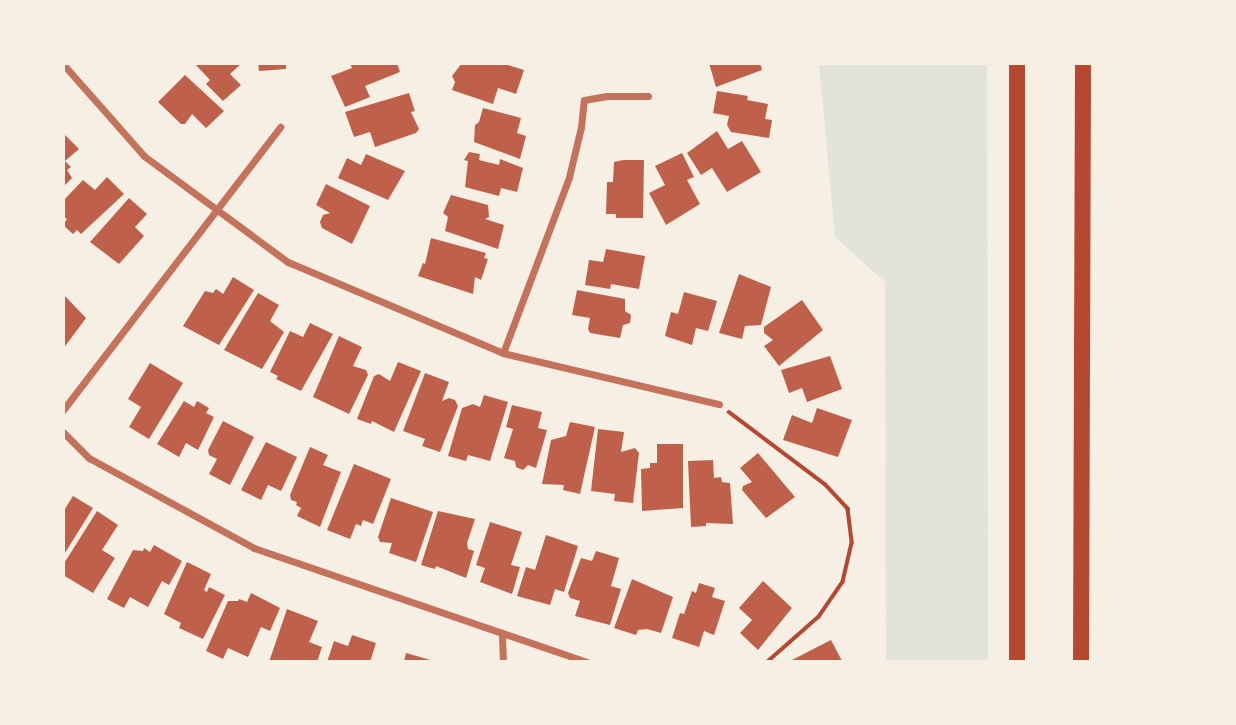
<!DOCTYPE html>
<style>
body{margin:0}
#map{position:relative;width:1236px;height:725px;overflow:hidden;background:#f6efe4;font-family:"Nunito Sans",sans-serif}
div>[style]{position:absolute}
.green>*{inset:0;background:#e2e4dc}
.building>*{inset:0;background:#bf614a}
.path>*{height:3.5px;margin:-1.75px;padding:0 1.75px;transform-origin:1.75px;border-radius:1.75px;background:#b5482f}
.minor>*{height:7px;margin:-3.5px;padding:0 3.5px;transform-origin:3.5px;border-radius:3.5px;background:#c5725c}
.primary>*{height:16px;margin:-8px;padding:0 8px;transform-origin:8px;border-radius:8px;background:#b5482f}
span{translate:-50% -50%;white-space:nowrap;text-align:center;line-height:1.15;-webkit-text-stroke:7px #f6efe4;paint-order:stroke}
.frame{position:absolute;inset:0;border:65px solid #f6efe4;pointer-events:none}
</style>
<div id="map">
<div class="green">
<div style="clip-path:polygon(819px 63px,987px 63px,988px 662px,886px 662px,885px 282px,835px 237px)"></div>
</div>
<div class="building">
<div style="clip-path:polygon(194px 63px,242px 63px,230px 74px,241px 85px,223px 101px,206px 84px,210px 80px)"></div>
<div style="clip-path:polygon(258px 63px,286px 63px,286px 69px,259px 71px)"></div>
<div style="clip-path:polygon(350px 63px,397px 63px,400px 72px,365px 86px,370px 97px,345px 107px,331px 76px,352px 68px)"></div>
<div style="clip-path:polygon(462px 63px,502px 63px,524px 70px,516px 94px,498px 88px,493px 104px,452px 90px,455px 82px,452px 76px)"></div>
<div style="clip-path:polygon(709px 63px,760px 63px,762px 70px,716px 87px)"></div>
<div style="clip-path:polygon(185px 75px,224px 111px,206px 128px,192px 114px,185px 124px,181px 124px,158px 102px)"></div>
<div style="clip-path:polygon(717px 91px,748px 96px,747px 100px,768px 104px,765px 119px,772px 120px,769px 138px,731px 132px,727px 125px,729px 116px,713px 113px)"></div>
<div style="clip-path:polygon(409px 93px,415px 111px,411px 112px,419px 129px,416px 133px,375px 147px,370px 132px,354px 137px,345px 112px)"></div>
<div style="clip-path:polygon(483px 108px,521px 118px,517px 133px,526px 136px,520px 159px,474px 142px,475px 125px,479px 122px)"></div>
<div style="clip-path:polygon(717px 131px,728px 149px,742px 141px,761px 172px,727px 192px,712px 168px,701px 175px,687px 153px)"></div>
<div style="clip-path:polygon(63px 133px,79px 149px,65px 161px,71px 167px,67px 170px,72px 178px,63px 187px)"></div>
<div style="clip-path:polygon(469px 152px,480px 154px,479px 160px,499px 165px,500px 159px,523px 168px,517px 192px,501px 188px,499px 196px,465px 187px,468px 161px,464px 160px)"></div>
<div style="clip-path:polygon(682px 153px,694px 177px,687px 180px,700px 204px,666px 225px,649px 193px,665px 185px,655px 166px)"></div>
<div style="clip-path:polygon(366px 154px,405px 171px,388px 200px,338px 178px,347px 158px,361px 165px)"></div>
<div style="clip-path:polygon(623px 160px,644px 160px,643px 218px,616px 218px,616px 214px,606px 214px,607px 182px,613px 182px,614px 162px)"></div>
<div style="clip-path:polygon(107px 177px,124px 194px,81px 234px,77px 230px,73px 234px,63px 225px,67px 219px,63px 216px,63px 201px,83px 180px,95px 190px)"></div>
<div style="clip-path:polygon(326px 184px,370px 206px,352px 244px,322px 228px,320px 222px,323px 215px,330px 213px,316px 205px)"></div>
<div style="clip-path:polygon(451px 195px,488px 205px,489px 217px,485px 219px,504px 225px,498px 249px,445px 231px,448px 217px,443px 213px)"></div>
<div style="clip-path:polygon(129px 198px,147px 214px,135px 227px,144px 236px,119px 264px,90px 242px)"></div>
<div style="clip-path:polygon(431px 238px,486px 253px,484px 258px,488px 259px,481px 280px,475px 277px,473px 294px,418px 276px,423px 263px,425px 264px)"></div>
<div style="clip-path:polygon(606px 249px,645px 256px,639px 289px,611px 284px,610px 289px,585px 285px,589px 260px,603px 262px)"></div>
<div style="clip-path:polygon(739px 274px,771px 287px,761px 325px,745px 326px,742px 339px,719px 333px)"></div>
<div style="clip-path:polygon(233px 277px,254px 290px,219px 345px,183px 326px,205px 291px,213px 293px,216px 289px,223px 294px)"></div>
<div style="clip-path:polygon(577px 290px,625px 299px,625px 311px,631px 315px,630px 323px,623px 325px,620px 338px,590px 333px,588px 329px,590px 318px,572px 315px)"></div>
<div style="clip-path:polygon(684px 292px,717px 301px,708px 331px,696px 328px,692px 345px,665px 336px,671px 312px,678px 314px)"></div>
<div style="clip-path:polygon(258px 293px,279px 305px,270px 321px,284px 332px,262px 369px,224px 350px)"></div>
<div style="clip-path:polygon(63px 294px,86px 318px,63px 349px)"></div>
<div style="clip-path:polygon(802px 300px,823px 330px,779px 366px,764px 346px,773px 340px,764px 333px,764px 327px)"></div>
<div style="clip-path:polygon(310px 323px,333px 334px,301px 391px,276px 379px,278px 376px,270px 372px,290px 331px,303px 337px)"></div>
<div style="clip-path:polygon(339px 336px,362px 347px,353px 366px,366px 370px,368px 375px,349px 414px,313px 397px)"></div>
<div style="clip-path:polygon(830px 356px,842px 389px,807px 402px,802px 388px,789px 393px,781px 370px)"></div>
<div style="clip-path:polygon(398px 362px,421px 371px,394px 432px,372px 421px,371px 424px,357px 419px,374px 376px,379px 374px,390px 381px)"></div>
<div style="clip-path:polygon(150px 363px,183px 383px,149px 439px,129px 427px,141px 407px,128px 399px)"></div>
<div style="clip-path:polygon(425px 373px,449px 382px,442px 401px,449px 398px,455px 400px,458px 406px,440px 452px,422px 446px,425px 439px,403px 431px)"></div>
<div style="clip-path:polygon(484px 395px,508px 402px,490px 461px,468px 455px,466px 461px,448px 456px,462px 408px,473px 404px,480px 407px)"></div>
<div style="clip-path:polygon(184px 401px,194px 407px,197px 401px,209px 408px,206px 413px,214px 417px,198px 450px,186px 443px,179px 457px,157px 444px)"></div>
<div style="clip-path:polygon(512px 405px,542px 412px,538px 428px,547px 430px,536px 468px,528px 465px,523px 470px,516px 467px,515px 461px,504px 458px,513px 429px,506px 427px)"></div>
<div style="clip-path:polygon(817px 408px,852px 420px,838px 457px,783px 440px,792px 415px,812px 423px)"></div>
<div style="clip-path:polygon(223px 421px,254px 437px,230px 485px,209px 474px,217px 459px,209px 455px,208px 450px)"></div>
<div style="clip-path:polygon(570px 422px,595px 427px,580px 494px,563px 490px,564px 485px,542px 484px,551px 440px,566px 436px)"></div>
<div style="clip-path:polygon(598px 429px,624px 432px,621px 452px,635px 448px,639px 453px,633px 503px,614px 501px,615px 494px,591px 491px)"></div>
<div style="clip-path:polygon(266px 442px,297px 457px,281px 491px,268px 485px,261px 500px,241px 490px)"></div>
<div style="clip-path:polygon(657px 444px,683px 444px,683px 508px,642px 511px,641px 469px,650px 468px,650px 463px,657px 463px)"></div>
<div style="clip-path:polygon(310px 447px,328px 455px,323px 465px,341px 472px,320px 527px,297px 516px,301px 508px,296px 505px,297px 502px,291px 500px,290px 495px)"></div>
<div style="clip-path:polygon(758px 453px,795px 497px,766px 518px,742px 490px,743px 486px,752px 482px,740px 468px)"></div>
<div style="clip-path:polygon(713px 460px,714px 478px,721px 477px,722px 482px,730px 483px,733px 524px,706px 523px,706px 526px,691px 527px,688px 461px)"></div>
<div style="clip-path:polygon(354px 464px,391px 479px,373px 524px,363px 520px,361px 526px,356px 524px,350px 539px,327px 530px)"></div>
<div style="clip-path:polygon(73px 496px,93px 508px,63px 556px,63px 512px)"></div>
<div style="clip-path:polygon(391px 498px,433px 512px,416px 562px,389px 553px,392px 543px,380px 542px,378px 537px)"></div>
<div style="clip-path:polygon(97px 511px,118px 525px,102px 550px,115px 558px,93px 593px,63px 575px,63px 565px)"></div>
<div style="clip-path:polygon(438px 511px,475px 519px,467px 543px,468px 549px,474px 551px,466px 578px,436px 566px,435px 569px,421px 565px)"></div>
<div style="clip-path:polygon(490px 522px,522px 532px,511px 565px,520px 567px,512px 594px,480px 582px,485px 568px,476px 565px)"></div>
<div style="clip-path:polygon(546px 535px,578px 546px,564px 592px,555px 589px,550px 605px,517px 596px,526px 567px,535px 570px)"></div>
<div style="clip-path:polygon(154px 545px,182px 561px,169px 585px,162px 581px,148px 607px,130px 597px,124px 608px,107px 599px,133px 550px,143px 551px,144px 548px,150px 552px)"></div>
<div style="clip-path:polygon(596px 551px,619px 558px,611px 586px,621px 589px,610px 625px,575px 616px,580px 601px,570px 598px,568px 593px,581px 558px,592px 561px)"></div>
<div style="clip-path:polygon(187px 562px,211px 574px,204px 590px,207px 592px,209px 587px,225px 595px,203px 639px,179px 628px,181px 623px,164px 614px)"></div>
<div style="clip-path:polygon(632px 579px,673px 597px,661px 633px,647px 629px,638px 630px,636px 635px,614px 628px)"></div>
<div style="clip-path:polygon(763px 581px,792px 608px,758px 650px,740px 633px,752px 620px,739px 608px)"></div>
<div style="clip-path:polygon(699px 583px,715px 588px,712px 597px,725px 601px,714px 635px,704px 631px,699px 647px,672px 638px,680px 613px,684px 614px,692px 591px,696px 593px)"></div>
<div style="clip-path:polygon(251px 593px,280px 608px,270px 631px,261px 627px,248px 657px,228px 648px,223px 659px,206px 651px,228px 601px,238px 601px,239px 599px,247px 602px)"></div>
<div style="clip-path:polygon(287px 609px,318px 621px,309px 642px,322px 647px,317px 662px,269px 662px)"></div>
<div style="clip-path:polygon(352px 635px,376px 643px,370px 662px,327px 662px,334px 641px,348px 646px)"></div>
<div style="clip-path:polygon(831px 640px,842px 661px,840px 662px,788px 662px)"></div>
<div style="clip-path:polygon(406px 653px,434px 661px,434px 662px,404px 662px)"></div>
</div>
<div class="path">
<div style="left:729px;top:412px;width:120px;rotate:36.9deg"></div>
<div style="left:825px;top:484px;width:34px;rotate:47deg"></div>
<div style="left:848px;top:509px;width:34px;rotate:83deg"></div>
<div style="left:852px;top:543px;width:40px;rotate:103deg"></div>
<div style="left:843px;top:582px;width:42px;rotate:124.4deg"></div>
<div style="left:819px;top:617px;width:68px;rotate:138.6deg"></div>
</div>
<div class="minor">
<div style="left:63px;top:64px;width:123px;rotate:48.6deg"></div>
<div style="left:144px;top:156px;width:179px;rotate:36.4deg"></div>
<div style="left:288px;top:262px;width:233px;rotate:22.9deg"></div>
<div style="left:503px;top:353px;width:222px;rotate:13.3deg"></div>
<div style="left:503px;top:353px;width:188px;rotate:-69.4deg"></div>
<div style="left:569px;top:177px;width:51px;rotate:-76.5deg"></div>
<div style="left:581px;top:127px;width:27px;rotate:-84deg"></div>
<div style="left:584px;top:100px;width:23px;rotate:-10deg"></div>
<div style="left:607px;top:96px;width:41px"></div>
<div style="left:63px;top:410px;width:357px;rotate:-52.5deg"></div>
<div style="left:63px;top:432px;width:37px;rotate:45deg"></div>
<div style="left:89px;top:458px;width:188px;rotate:28.6deg"></div>
<div style="left:254px;top:548px;width:352px;rotate:18.9deg"></div>
<div style="left:502px;top:636px;width:26px;rotate:88deg"></div>
</div>
<div class="primary">
<div style="left:1017px;top:63px;width:599px;rotate:90deg"></div>
<div style="left:1081px;top:662px;width:599px;rotate:-89.81deg"></div>
</div>
<div class="frame"></div>
</div>
